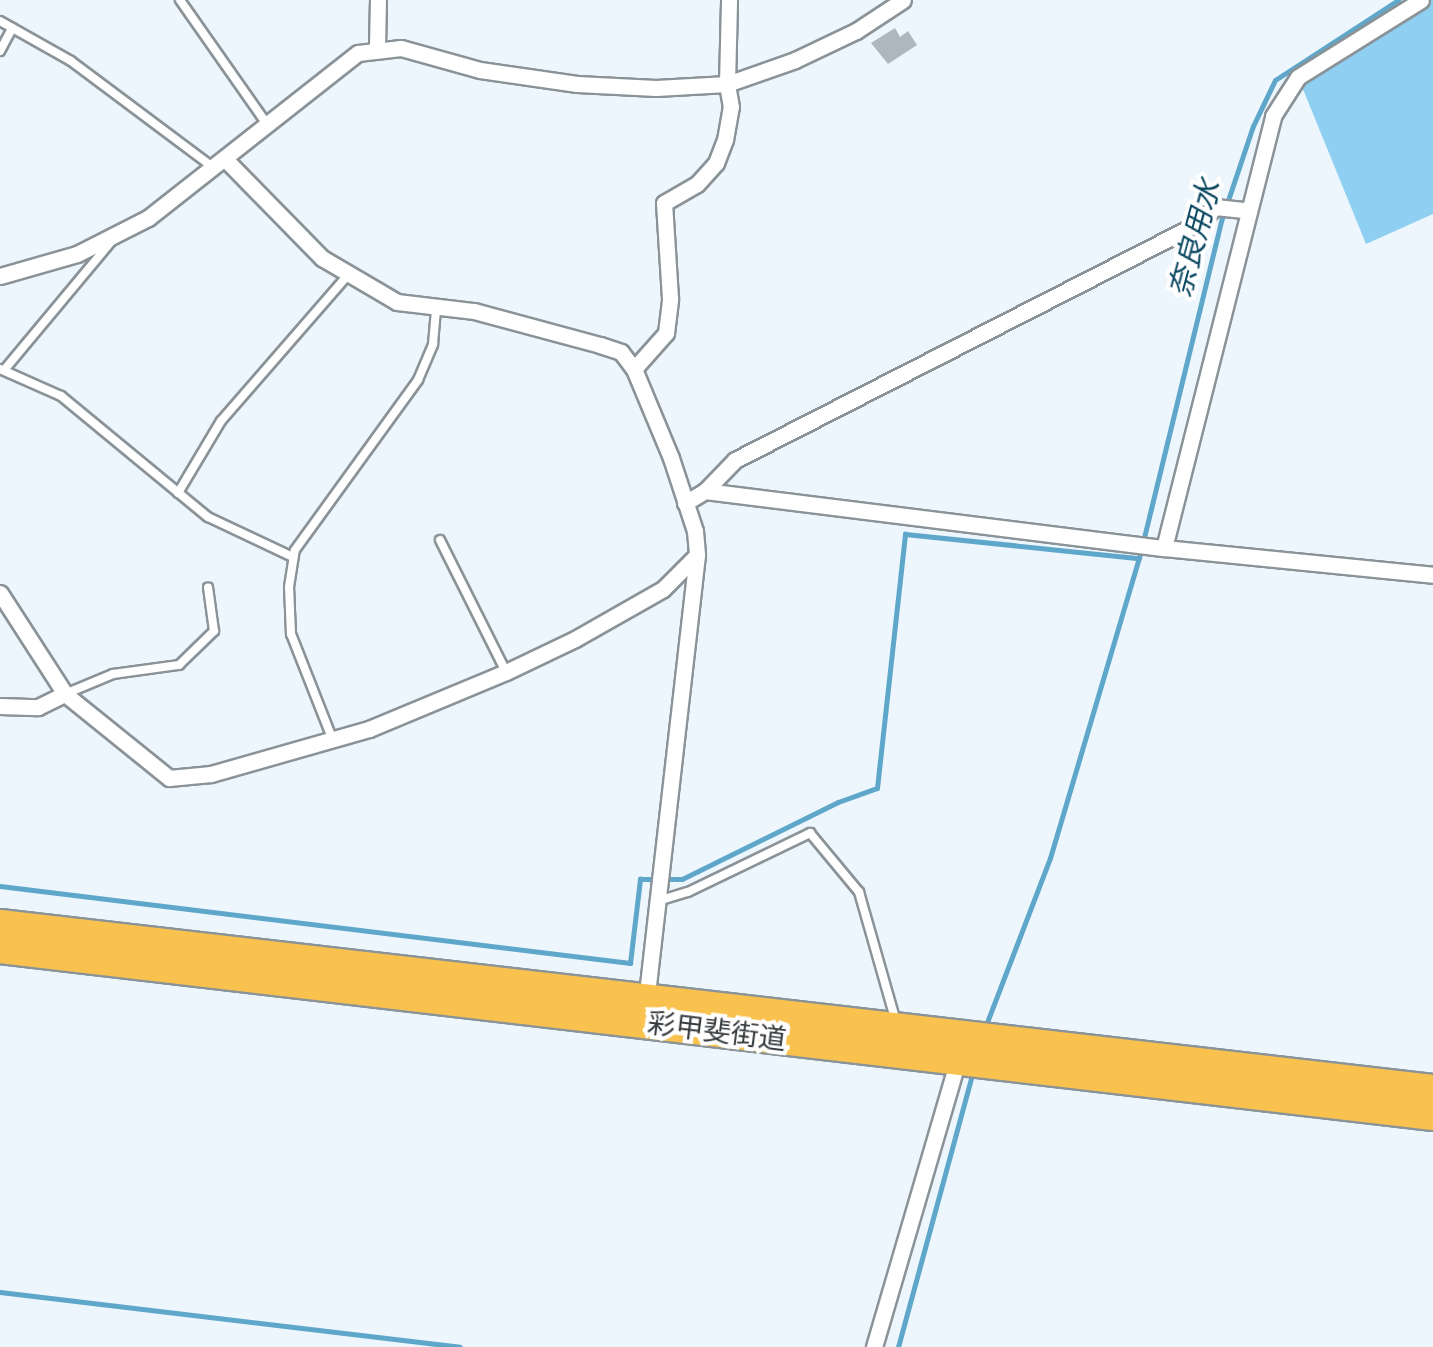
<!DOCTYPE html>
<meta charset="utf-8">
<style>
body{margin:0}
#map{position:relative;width:1433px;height:1347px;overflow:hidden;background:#ecf6fc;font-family:"Varela Round","Noto Sans JP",sans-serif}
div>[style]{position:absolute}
.green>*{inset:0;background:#8fd0f2}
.stream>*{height:5px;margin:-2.5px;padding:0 2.5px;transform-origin:2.5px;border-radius:2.5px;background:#5ea7ca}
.building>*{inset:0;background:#aeb7bd}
.roads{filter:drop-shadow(2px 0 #8a9398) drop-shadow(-2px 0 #8a9398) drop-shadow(0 2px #8a9398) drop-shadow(0 -2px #8a9398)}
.lane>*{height:8px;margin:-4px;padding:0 4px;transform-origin:4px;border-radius:4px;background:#fff}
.street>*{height:15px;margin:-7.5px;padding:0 7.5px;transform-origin:7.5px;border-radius:7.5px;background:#fff}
.highway>*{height:28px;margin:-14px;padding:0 14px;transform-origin:14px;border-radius:14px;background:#f9c24f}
span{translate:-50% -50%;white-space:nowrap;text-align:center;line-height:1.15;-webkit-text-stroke:8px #fff;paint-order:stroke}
.street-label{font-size:28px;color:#373b3e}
.water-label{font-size:30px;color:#0a4861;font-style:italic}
</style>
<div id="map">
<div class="green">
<div style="clip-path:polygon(1421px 0,1433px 0,1433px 214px,1366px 244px,1298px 77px)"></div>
</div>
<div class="stream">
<div style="left:0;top:886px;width:635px;rotate:6.97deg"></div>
<div style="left:630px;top:963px;width:85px;rotate:-83.2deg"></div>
<div style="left:640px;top:879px;width:42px"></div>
<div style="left:682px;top:879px;width:174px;rotate:-26.3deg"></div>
<div style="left:838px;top:802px;width:41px;rotate:-19.7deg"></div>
<div style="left:877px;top:788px;width:256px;rotate:-83.7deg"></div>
<div style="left:905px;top:534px;width:235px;rotate:5.9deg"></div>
<div style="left:984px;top:1030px;width:184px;rotate:-69deg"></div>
<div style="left:1050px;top:858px;width:313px;rotate:-73.5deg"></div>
<div style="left:1139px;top:558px;width:350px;rotate:-76.3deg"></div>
<div style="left:1222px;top:218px;width:97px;rotate:-71.4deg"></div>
<div style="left:1253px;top:126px;width:51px;rotate:-64.4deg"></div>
<div style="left:1275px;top:80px;width:147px;rotate:-33deg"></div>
<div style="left:0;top:1292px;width:463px;rotate:6.8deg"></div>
<div style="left:898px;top:1347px;width:287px;rotate:-74.8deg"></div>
</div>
<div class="building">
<div style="clip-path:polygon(895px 28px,900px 37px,908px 31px,917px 45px,888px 64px,871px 43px)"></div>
</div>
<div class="roads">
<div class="lane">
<div style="left:180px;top:0;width:150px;rotate:55deg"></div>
<div style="left:0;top:21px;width:81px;rotate:29.4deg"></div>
<div style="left:71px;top:61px;width:179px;rotate:36.8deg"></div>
<div style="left:0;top:51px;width:26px;rotate:-62deg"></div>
<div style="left:0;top:369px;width:67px;rotate:23.9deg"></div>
<div style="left:61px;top:396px;width:190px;rotate:39.5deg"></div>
<div style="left:208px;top:517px;width:94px;rotate:25.2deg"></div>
<div style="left:5px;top:369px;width:165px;rotate:-50.2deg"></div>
<div style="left:178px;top:493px;width:84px;rotate:-59.2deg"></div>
<div style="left:221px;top:421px;width:194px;rotate:-49deg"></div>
<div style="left:440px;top:540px;width:148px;rotate:63.4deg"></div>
<div style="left:65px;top:694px;width:52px;rotate:-22.6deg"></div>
<div style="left:113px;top:674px;width:67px;rotate:-7.8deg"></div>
<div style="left:179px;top:665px;width:49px;rotate:-44.2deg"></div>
<div style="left:214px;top:631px;width:44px;rotate:-97.8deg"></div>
<div style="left:332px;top:738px;width:112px;rotate:-111.5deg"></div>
<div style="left:291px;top:634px;width:47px;rotate:-92.4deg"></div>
<div style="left:289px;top:587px;width:37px;rotate:-81deg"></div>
<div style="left:295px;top:550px;width:210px;rotate:-54.1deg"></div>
<div style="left:418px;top:380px;width:39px;rotate:-67deg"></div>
<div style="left:433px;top:344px;width:34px;rotate:-85deg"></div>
<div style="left:658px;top:901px;width:31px;rotate:-17deg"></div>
<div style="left:688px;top:892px;width:136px;rotate:-25.8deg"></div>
<div style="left:810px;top:833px;width:77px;rotate:50.3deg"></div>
<div style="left:859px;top:892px;width:135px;rotate:74.1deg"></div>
</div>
<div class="street">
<div style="left:377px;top:47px;width:47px;rotate:-88.8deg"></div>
<div style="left:225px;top:159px;width:139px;rotate:45.6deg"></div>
<div style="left:322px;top:258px;width:87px;rotate:30.4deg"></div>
<div style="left:397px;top:302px;width:78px;rotate:6.7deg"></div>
<div style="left:474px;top:311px;width:131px;rotate:15.1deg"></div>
<div style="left:600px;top:345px;width:22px;rotate:18deg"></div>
<div style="left:621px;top:352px;width:21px;rotate:53deg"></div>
<div style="left:634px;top:369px;width:96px;rotate:67.4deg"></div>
<div style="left:671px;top:458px;width:77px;rotate:71.8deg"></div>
<div style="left:695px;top:531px;width:24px;rotate:85deg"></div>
<div style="left:697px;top:555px;width:451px;rotate:96.5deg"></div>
<div style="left:0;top:276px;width:80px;rotate:-15.9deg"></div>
<div style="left:77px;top:254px;width:80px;rotate:-26.9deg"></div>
<div style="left:148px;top:218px;width:267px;rotate:-38.2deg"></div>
<div style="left:358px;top:53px;width:43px;rotate:-6.6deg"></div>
<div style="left:401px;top:48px;width:82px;rotate:15.6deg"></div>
<div style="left:480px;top:70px;width:98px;rotate:8.2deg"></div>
<div style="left:577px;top:84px;width:79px;rotate:2.9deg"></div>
<div style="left:656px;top:88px;width:71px;rotate:-3.2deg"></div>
<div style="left:727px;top:84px;width:72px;rotate:-19.4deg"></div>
<div style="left:795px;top:60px;width:68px;rotate:-25.4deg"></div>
<div style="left:856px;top:31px;width:56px;rotate:-33.4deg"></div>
<div style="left:634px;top:369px;width:48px;rotate:-48.4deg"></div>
<div style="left:666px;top:333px;width:35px;rotate:-83deg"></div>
<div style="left:670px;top:298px;width:95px;rotate:-93.6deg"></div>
<div style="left:664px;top:203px;width:38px;rotate:-30deg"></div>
<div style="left:697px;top:184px;width:28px;rotate:-48deg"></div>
<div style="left:716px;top:163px;width:25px;rotate:-69deg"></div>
<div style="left:725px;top:140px;width:34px;rotate:-80deg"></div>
<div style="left:731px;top:107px;width:23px;rotate:-100deg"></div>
<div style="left:727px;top:84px;width:84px;rotate:-88.6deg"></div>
<div style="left:705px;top:491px;width:463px;rotate:7.1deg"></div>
<div style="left:1164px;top:548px;width:270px;rotate:5.7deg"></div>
<div style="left:685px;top:503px;width:23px;rotate:-31deg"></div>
<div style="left:705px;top:491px;width:43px;rotate:-45.9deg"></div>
<div style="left:735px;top:460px;width:519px;rotate:-27.06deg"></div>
<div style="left:1197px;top:224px;width:25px;rotate:-43deg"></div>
<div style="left:1215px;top:207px;width:31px;rotate:6deg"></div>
<div style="left:1164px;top:548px;width:446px;rotate:-75.8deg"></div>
<div style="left:1273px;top:116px;width:46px;rotate:-57.3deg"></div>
<div style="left:1298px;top:77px;width:145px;rotate:-32deg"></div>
<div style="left:0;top:593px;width:120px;rotate:57.2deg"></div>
<div style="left:65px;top:694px;width:134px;rotate:38.9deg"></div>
<div style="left:169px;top:778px;width:42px;rotate:-5.4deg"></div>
<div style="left:211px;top:774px;width:164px;rotate:-15.9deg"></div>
<div style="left:369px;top:729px;width:148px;rotate:-22.6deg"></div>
<div style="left:506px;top:672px;width:76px;rotate:-25.6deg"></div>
<div style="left:575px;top:639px;width:101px;rotate:-29.6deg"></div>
<div style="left:663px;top:589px;width:48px;rotate:-45deg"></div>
<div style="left:0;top:706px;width:38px;rotate:2deg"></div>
<div style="left:38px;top:707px;width:30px;rotate:-26deg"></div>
<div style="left:874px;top:1347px;width:300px;rotate:-73.7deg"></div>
</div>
<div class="highway">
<div style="left:0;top:924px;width:1442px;rotate:6.57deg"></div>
<div style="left:0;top:949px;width:1443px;rotate:6.65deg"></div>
</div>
</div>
<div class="street-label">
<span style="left:717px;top:1032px;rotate:7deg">彩甲斐街道</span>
</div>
<div class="water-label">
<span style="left:1196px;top:239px;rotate:-75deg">奈良用水</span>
</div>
</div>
